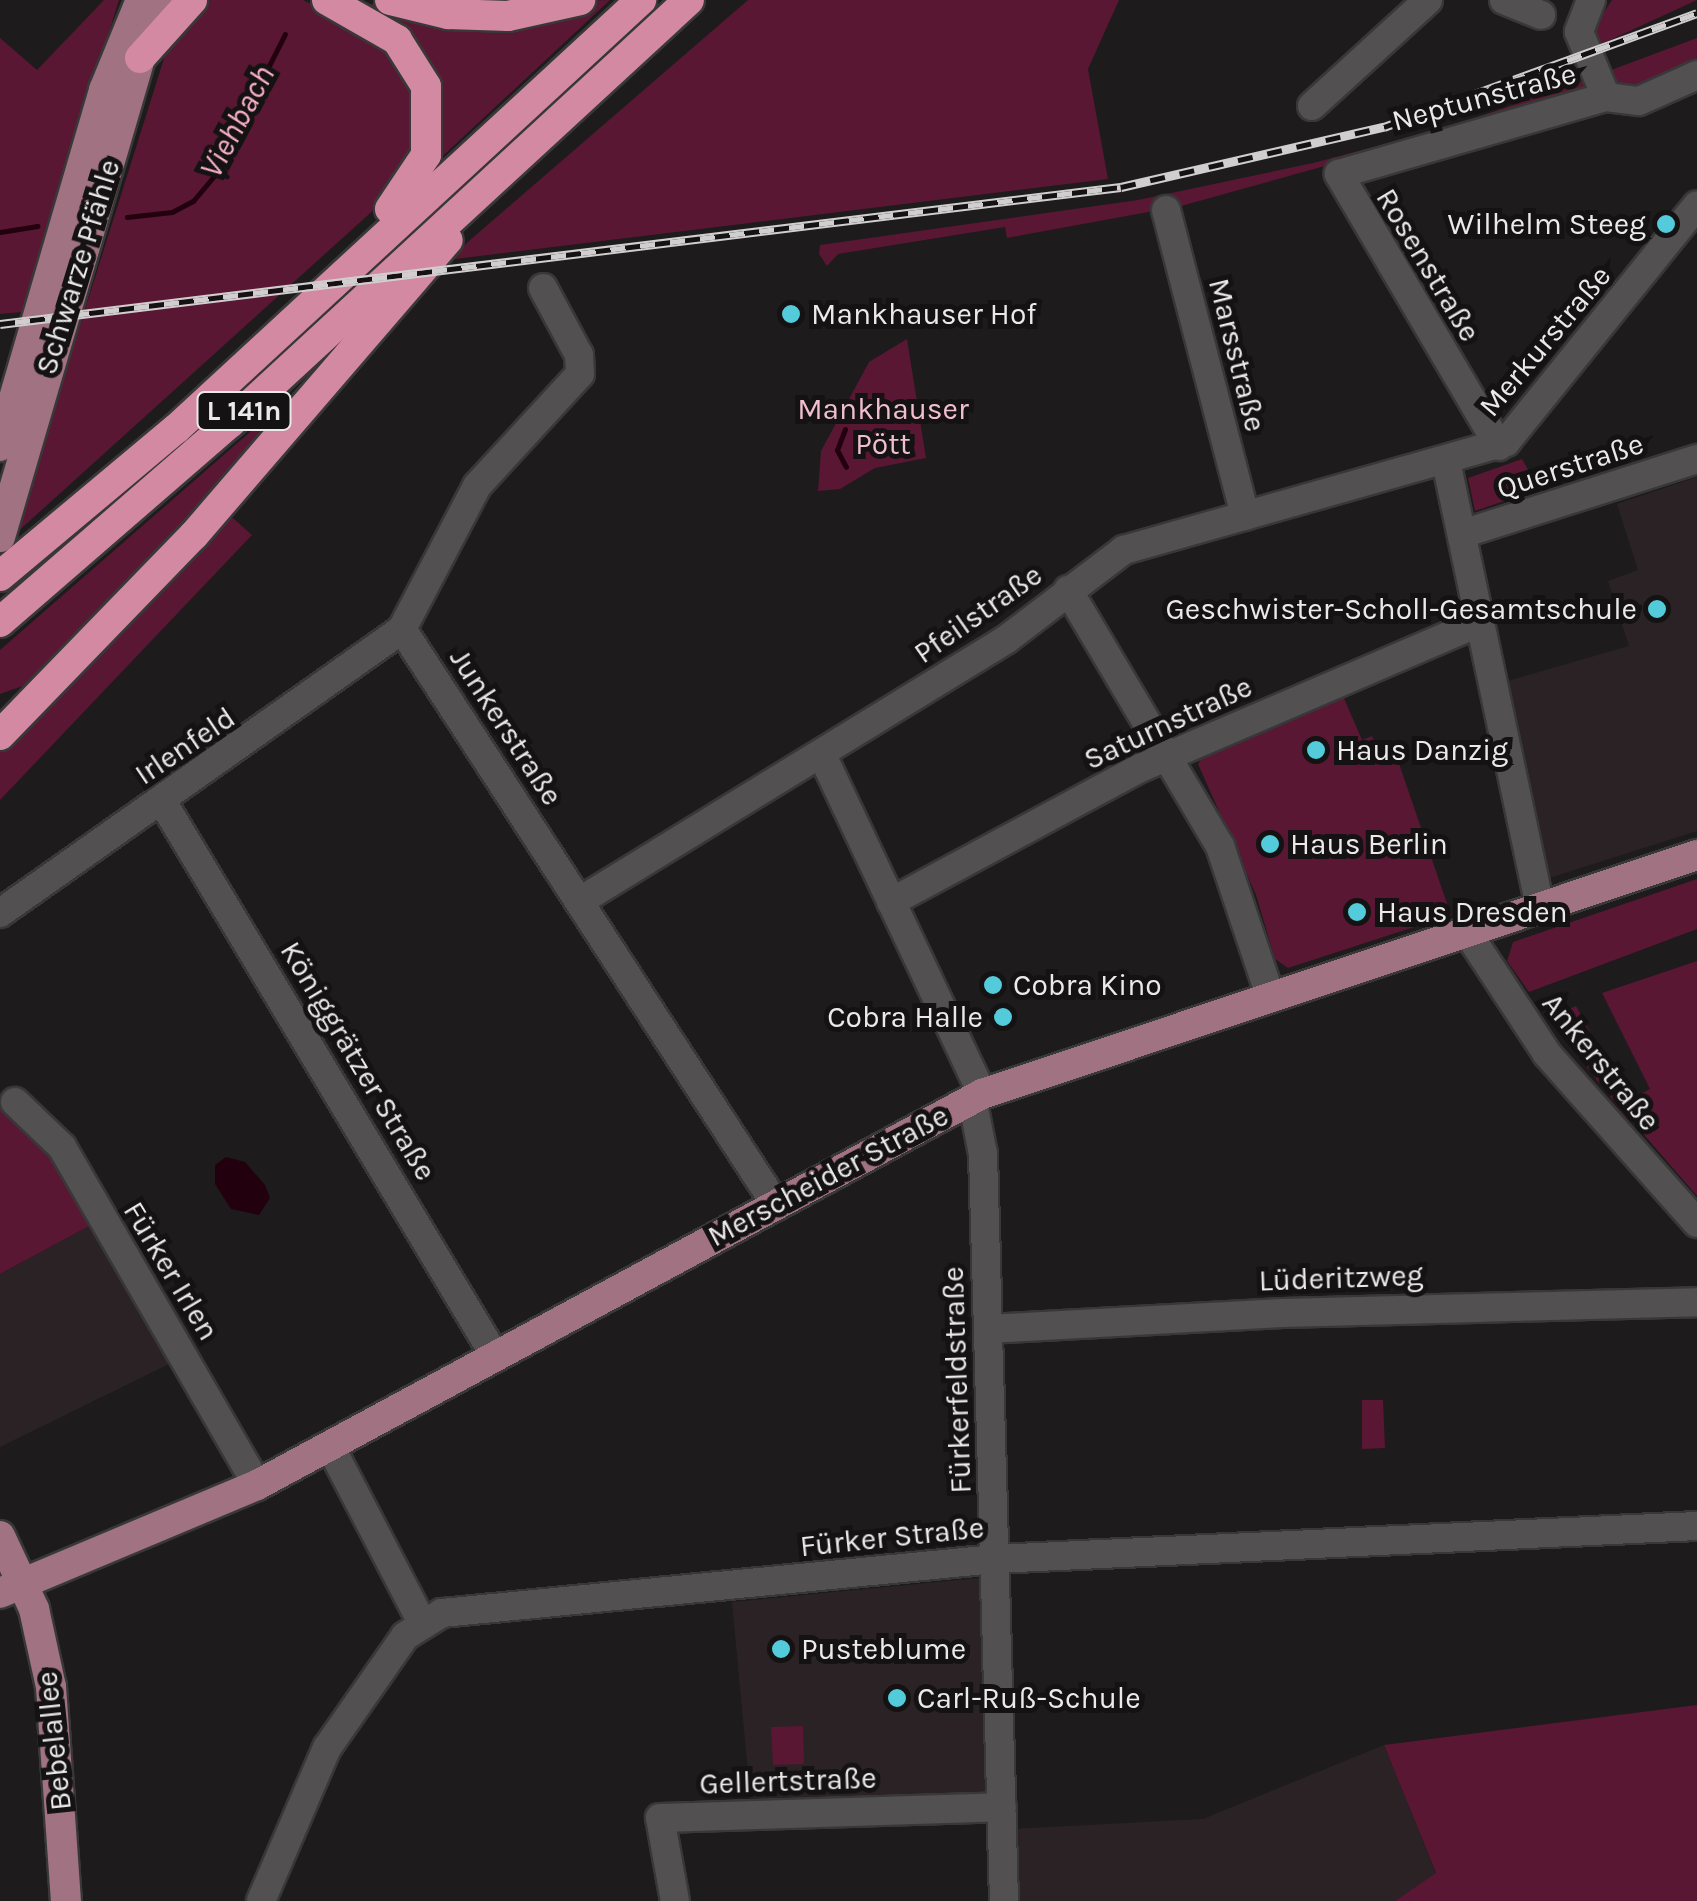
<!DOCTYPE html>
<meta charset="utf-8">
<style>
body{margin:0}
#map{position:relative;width:1697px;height:1901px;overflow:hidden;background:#1d1b1b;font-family:Karla,sans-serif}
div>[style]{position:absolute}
.built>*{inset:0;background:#2b2225}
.green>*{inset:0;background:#591734}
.water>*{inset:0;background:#23000e}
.stream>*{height:5px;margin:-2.5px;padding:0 2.5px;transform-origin:2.5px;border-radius:2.5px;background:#23000e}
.roads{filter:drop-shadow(2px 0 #393838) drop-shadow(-2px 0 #393838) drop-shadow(0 2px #393838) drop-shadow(0 -2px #393838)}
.minor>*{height:28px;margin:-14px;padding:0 14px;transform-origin:14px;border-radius:14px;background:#535051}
.major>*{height:30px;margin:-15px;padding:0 15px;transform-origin:15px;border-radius:15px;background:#a07282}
.highway>*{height:30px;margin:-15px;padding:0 15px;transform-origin:15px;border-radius:15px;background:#d489a3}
.rail>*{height:9px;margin-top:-4.5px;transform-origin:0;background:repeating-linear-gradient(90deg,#141212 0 15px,#d0cece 0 30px);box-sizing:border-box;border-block:2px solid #d0cece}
.dots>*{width:28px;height:28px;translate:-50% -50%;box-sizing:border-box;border:5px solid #141212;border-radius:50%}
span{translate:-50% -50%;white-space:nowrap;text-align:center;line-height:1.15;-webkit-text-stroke:10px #141212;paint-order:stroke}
.shield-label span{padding:2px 8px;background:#141212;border:2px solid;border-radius:8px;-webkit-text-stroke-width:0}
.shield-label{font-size:28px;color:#ebe9e9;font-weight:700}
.street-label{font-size:30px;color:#ebe9e9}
.poi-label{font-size:30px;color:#ebe9e9}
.right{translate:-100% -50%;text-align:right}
.left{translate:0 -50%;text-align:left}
.park-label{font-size:30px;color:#f0becf}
.water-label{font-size:32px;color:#f8afc8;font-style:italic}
</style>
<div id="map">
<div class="built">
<div style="clip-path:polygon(1697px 477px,1697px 831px,1546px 879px,1508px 681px,1629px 646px,1608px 581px,1638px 570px,1617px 504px)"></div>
<div style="clip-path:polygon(91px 1225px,169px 1364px,0 1447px,0 1274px)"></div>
<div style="clip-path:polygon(979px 1578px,987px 1795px,751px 1804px,732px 1602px)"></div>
<div style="clip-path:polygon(1384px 1745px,1436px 1874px,1395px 1901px,1020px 1901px,1012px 1829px,1203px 1819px)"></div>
</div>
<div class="green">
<div style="clip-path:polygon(104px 0,119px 0,22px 312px,0 314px,0 38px,37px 70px)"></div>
<div style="clip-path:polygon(204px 0,303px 0,363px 30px,392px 55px,410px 84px,417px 117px,410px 153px,388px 197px,14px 535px,166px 52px,180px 23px)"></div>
<div style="clip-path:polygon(347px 0,378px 5px,610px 0,431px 167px,438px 115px)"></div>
<div style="clip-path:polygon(748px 0,1119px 0,1088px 69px,1108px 179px,447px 260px)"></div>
<div style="clip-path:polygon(1612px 0,1697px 0,1595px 47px,1592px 30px)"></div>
<div style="clip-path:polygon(1697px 38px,1697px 62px,1639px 88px,1616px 88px,1603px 73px)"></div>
<div style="clip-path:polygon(1581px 81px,1587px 93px,1181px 206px,1007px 238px,1005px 227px,838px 254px,827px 266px,819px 254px,820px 245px,1138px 200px,1313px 163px,1449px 127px)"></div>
<div style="clip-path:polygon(907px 339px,926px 458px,875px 468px,840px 489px,818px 491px,821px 451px,869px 362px)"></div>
<div style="clip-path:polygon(336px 357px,59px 659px,34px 682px,0 694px,0 650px)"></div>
<div style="clip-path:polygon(1522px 459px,1539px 489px,1475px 511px,1468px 478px)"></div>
<div style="clip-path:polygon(226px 512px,252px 535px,0 800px,0 748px)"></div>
<div style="clip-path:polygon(1343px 696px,1362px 740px,1372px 736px,1380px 755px,1394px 749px,1451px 915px,1288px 968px,1275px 959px,1256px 895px,1198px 764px,1204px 755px)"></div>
<div style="clip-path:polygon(1697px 879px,1697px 929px,1529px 992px,1507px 961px,1513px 942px)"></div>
<div style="clip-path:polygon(1697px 961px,1697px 1196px,1639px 1129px,1649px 1122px,1639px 1109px,1626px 1117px,1549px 1019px,1576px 1006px,1627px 1101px,1650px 1089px,1602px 993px)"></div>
<div style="clip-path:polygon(0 1102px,50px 1150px,91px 1225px,0 1274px)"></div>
<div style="clip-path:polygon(1362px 1400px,1383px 1400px,1385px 1448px,1362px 1449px)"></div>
<div style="clip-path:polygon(1697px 1705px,1697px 1901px,1395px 1901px,1436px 1873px,1384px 1745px)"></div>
<div style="clip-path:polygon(803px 1726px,804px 1764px,773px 1765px,771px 1727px)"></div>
</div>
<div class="water">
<div style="clip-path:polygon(226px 1157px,245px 1162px,265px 1185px,270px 1198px,259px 1215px,231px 1209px,215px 1184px,215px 1165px)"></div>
</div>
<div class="stream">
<div style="left:127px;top:217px;width:45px;rotate:-6.3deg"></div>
<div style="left:172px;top:212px;width:24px;rotate:-28deg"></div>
<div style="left:193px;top:201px;width:31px;rotate:-50deg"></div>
<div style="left:213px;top:177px;width:160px;rotate:-63.3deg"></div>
<div style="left:0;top:232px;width:38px;rotate:-9deg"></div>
<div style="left:845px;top:429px;width:22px;rotate:111deg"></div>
<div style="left:837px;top:450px;width:19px;rotate:62deg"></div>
</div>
<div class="roads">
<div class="minor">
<div style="left:1504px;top:0;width:40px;rotate:22deg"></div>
<div style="left:1591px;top:0;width:34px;rotate:111deg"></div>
<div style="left:1579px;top:32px;width:70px;rotate:67.4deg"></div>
<div style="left:1312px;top:106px;width:157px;rotate:-42.4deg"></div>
<div style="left:1166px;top:210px;width:316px;rotate:75.5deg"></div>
<div style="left:1499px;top:446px;width:316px;rotate:-120.5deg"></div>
<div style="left:1339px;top:174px;width:278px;rotate:-16.1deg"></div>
<div style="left:1606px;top:97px;width:33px;rotate:7deg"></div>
<div style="left:1639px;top:101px;width:64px;rotate:-24.1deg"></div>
<div style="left:1446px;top:461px;width:457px;rotate:78.1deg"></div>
<div style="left:1462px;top:534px;width:247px;rotate:-17.7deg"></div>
<div style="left:1068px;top:590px;width:298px;rotate:59.3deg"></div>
<div style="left:1220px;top:846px;width:160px;rotate:71.5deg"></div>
<div style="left:402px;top:629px;width:687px;rotate:57deg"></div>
<div style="left:822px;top:755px;width:375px;rotate:64.7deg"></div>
<div style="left:162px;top:801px;width:647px;rotate:59.04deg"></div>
<div style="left:580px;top:901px;width:501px;rotate:-31.53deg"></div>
<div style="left:1007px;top:639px;width:147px;rotate:-37.3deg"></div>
<div style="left:1124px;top:550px;width:397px;rotate:-15.8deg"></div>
<div style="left:1506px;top:442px;width:304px;rotate:-51.1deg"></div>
<div style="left:891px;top:902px;width:283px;rotate:-28.3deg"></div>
<div style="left:1140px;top:768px;width:370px;rotate:-23.2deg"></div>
<div style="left:0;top:913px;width:492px;rotate:-35.2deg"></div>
<div style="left:402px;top:629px;width:161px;rotate:-62.3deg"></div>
<div style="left:477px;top:486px;width:152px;rotate:-47.4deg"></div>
<div style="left:580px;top:374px;width:19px;rotate:-93deg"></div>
<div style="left:579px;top:355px;width:76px;rotate:-118.2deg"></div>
<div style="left:1467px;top:932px;width:146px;rotate:56.7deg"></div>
<div style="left:1547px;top:1054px;width:226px;rotate:48.4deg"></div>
<div style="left:972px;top:1098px;width:57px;rotate:78.9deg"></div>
<div style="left:983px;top:1154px;width:747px;rotate:88.39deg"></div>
<div style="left:15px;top:1102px;width:65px;rotate:43.8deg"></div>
<div style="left:62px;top:1147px;width:390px;rotate:60deg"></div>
<div style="left:988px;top:1329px;width:295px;rotate:-3.1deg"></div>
<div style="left:1283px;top:1313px;width:414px;rotate:-1.5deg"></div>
<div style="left:330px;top:1446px;width:197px;rotate:62.5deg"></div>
<div style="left:261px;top:1901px;width:167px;rotate:-66.7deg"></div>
<div style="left:327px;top:1748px;width:136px;rotate:-55.1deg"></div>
<div style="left:405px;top:1636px;width:44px;rotate:-31.9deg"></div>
<div style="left:442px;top:1613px;width:556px;rotate:-5.58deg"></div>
<div style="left:995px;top:1559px;width:703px;rotate:-2.69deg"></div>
<div style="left:675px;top:1901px;width:84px;rotate:-100.2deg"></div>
<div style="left:660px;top:1818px;width:342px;rotate:-1.8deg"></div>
</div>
<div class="major">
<div style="left:0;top:446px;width:371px;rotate:-73.7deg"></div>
<div style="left:104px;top:90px;width:97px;rotate:-67.7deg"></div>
<div style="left:0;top:537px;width:499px;rotate:-73.7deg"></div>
<div style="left:140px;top:58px;width:63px;rotate:-67.5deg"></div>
<div style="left:0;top:1536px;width:81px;rotate:65deg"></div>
<div style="left:34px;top:1609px;width:80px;rotate:77.7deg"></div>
<div style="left:51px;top:1687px;width:215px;rotate:86deg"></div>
<div style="left:0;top:1593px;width:279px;rotate:-22.8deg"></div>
<div style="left:257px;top:1485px;width:824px;rotate:-28.34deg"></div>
<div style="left:982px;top:1094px;width:754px;rotate:-18.48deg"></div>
</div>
<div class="highway">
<div style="left:327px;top:0;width:81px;rotate:29.7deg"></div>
<div style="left:397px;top:40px;width:54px;rotate:57.8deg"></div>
<div style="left:426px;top:86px;width:69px;rotate:90deg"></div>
<div style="left:426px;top:155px;width:65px;rotate:123.7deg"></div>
<div style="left:390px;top:0;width:60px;rotate:13.6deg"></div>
<div style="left:448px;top:14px;width:60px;rotate:1.9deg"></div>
<div style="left:508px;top:16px;width:74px;rotate:-12.5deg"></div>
<div style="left:140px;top:58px;width:78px;rotate:-48.1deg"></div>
<div style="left:0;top:576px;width:229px;rotate:-39.9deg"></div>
<div style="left:176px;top:429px;width:633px;rotate:-42.69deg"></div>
<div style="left:0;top:622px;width:304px;rotate:-40.9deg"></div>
<div style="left:230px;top:423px;width:624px;rotate:-42.66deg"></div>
<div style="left:0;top:735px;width:279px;rotate:-45.9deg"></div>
<div style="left:194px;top:535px;width:389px;rotate:-49.3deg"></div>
</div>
</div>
<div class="rail">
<div style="left:0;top:324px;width:1129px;rotate:-6.97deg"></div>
<div style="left:1121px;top:187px;width:270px;rotate:-12.9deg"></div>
<div style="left:1384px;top:127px;width:333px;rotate:-20deg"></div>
</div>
<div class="dots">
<div style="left:1666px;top:224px;background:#53cbda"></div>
<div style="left:791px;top:314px;background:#53cbda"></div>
<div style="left:1657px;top:609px;background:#53cbda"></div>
<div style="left:1316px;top:750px;background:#53cbda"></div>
<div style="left:1270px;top:844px;background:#53cbda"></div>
<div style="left:1357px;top:912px;background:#53cbda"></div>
<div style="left:993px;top:985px;background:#53cbda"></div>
<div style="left:1003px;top:1017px;background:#53cbda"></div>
<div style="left:781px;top:1649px;background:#53cbda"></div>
<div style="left:897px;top:1698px;background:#53cbda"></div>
</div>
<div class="shield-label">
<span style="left:244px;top:411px">L 141n</span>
</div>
<div class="street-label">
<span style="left:1484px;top:97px;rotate:-15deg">Neptunstraße</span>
<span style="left:1428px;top:265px;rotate:59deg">Rosenstraße</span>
<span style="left:78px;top:267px;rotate:-73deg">Schwarze Pfähle</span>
<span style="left:1545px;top:341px;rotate:-50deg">Merkurstraße</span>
<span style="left:1237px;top:355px;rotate:76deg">Marsstraße</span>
<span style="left:1570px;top:466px;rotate:-18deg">Querstraße</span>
<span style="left:978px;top:614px;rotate:-35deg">Pfeilstraße</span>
<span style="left:1168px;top:723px;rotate:-25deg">Saturnstraße</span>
<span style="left:506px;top:727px;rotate:57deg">Junkerstraße</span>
<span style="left:185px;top:746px;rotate:-34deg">Irlenfeld</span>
<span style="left:358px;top:1061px;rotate:59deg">Königgrätzer Straße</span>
<span style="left:1601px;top:1062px;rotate:51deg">Ankerstraße</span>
<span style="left:828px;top:1176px;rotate:-28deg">Merscheider Straße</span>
<span style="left:171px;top:1271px;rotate:59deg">Fürker Irlen</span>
<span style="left:1341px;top:1278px;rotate:-2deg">Lüderitzweg</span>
<span style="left:957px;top:1380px;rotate:-92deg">Fürkerfeldstraße</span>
<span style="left:892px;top:1537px;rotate:-6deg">Fürker Straße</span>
<span style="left:54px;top:1741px;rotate:-96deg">Bebelallee</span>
<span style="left:788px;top:1781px;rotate:-2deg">Gellertstraße</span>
</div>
<div class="poi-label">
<span class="right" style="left:1646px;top:224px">Wilhelm Steeg</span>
<span class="left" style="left:811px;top:314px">Mankhauser Hof</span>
<span class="right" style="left:1637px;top:609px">Geschwister-Scholl-Gesamtschule</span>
<span class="left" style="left:1336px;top:750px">Haus Danzig</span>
<span class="left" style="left:1290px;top:844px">Haus Berlin</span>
<span class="left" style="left:1377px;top:912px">Haus Dresden</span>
<span class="left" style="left:1013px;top:985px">Cobra Kino</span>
<span class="right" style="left:983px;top:1017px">Cobra Halle</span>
<span class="left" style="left:801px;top:1649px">Pusteblume</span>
<span class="left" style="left:917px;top:1698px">Carl-Ruß-Schule</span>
</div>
<div class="park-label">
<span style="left:883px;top:426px">Mankhauser<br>Pött</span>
</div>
<div class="water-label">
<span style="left:238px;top:122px;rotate:-62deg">Viehbach</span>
</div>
</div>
